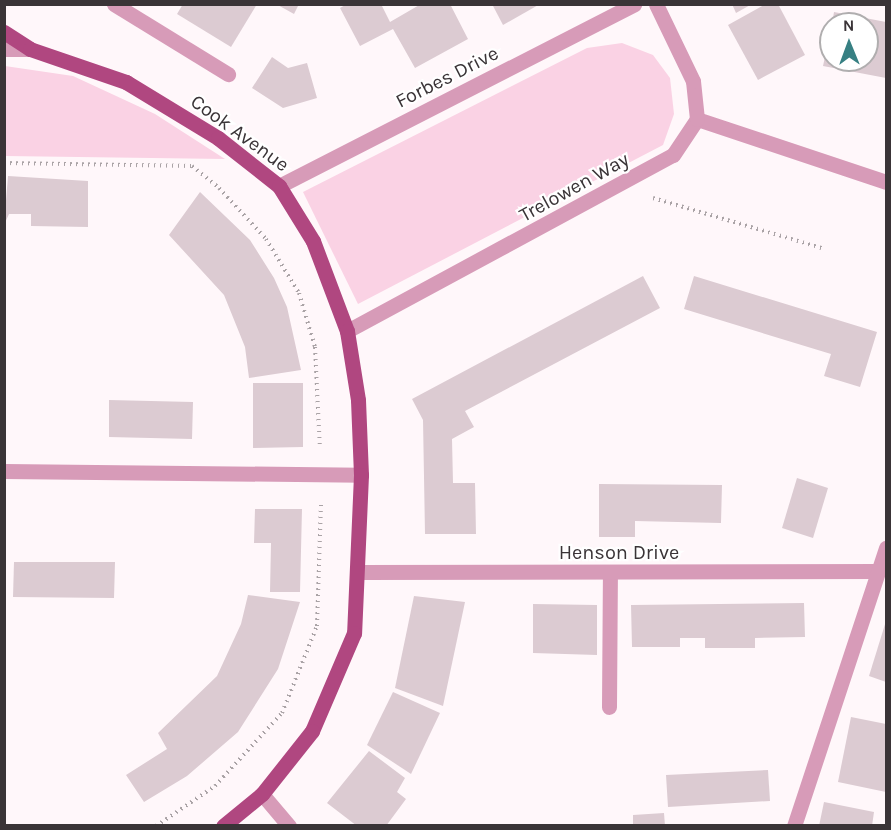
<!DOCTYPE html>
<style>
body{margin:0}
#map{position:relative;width:891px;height:830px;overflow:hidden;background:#fff7fa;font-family:Karla,sans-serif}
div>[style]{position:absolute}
.green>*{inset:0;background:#fad2e4}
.building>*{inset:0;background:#dccbd2}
.path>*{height:4px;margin-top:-2px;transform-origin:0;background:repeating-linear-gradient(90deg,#aaa3a6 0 1.5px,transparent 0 6px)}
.lane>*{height:15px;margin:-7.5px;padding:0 7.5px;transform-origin:7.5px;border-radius:7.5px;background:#d79bb8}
.street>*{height:15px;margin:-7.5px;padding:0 7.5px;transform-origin:7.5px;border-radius:7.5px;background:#d79bb8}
.primary>*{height:15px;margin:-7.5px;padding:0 7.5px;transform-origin:7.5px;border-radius:7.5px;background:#b04780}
span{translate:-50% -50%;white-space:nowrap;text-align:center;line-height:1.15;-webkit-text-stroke:4.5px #fff;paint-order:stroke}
.street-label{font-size:20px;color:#3a3437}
.frame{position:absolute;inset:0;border:6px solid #3a3437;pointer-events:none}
.north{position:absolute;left:819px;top:12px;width:60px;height:60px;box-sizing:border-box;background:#fff;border:2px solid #b0aeaf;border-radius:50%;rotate:359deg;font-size:16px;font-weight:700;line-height:24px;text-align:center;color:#3a3437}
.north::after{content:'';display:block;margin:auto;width:21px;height:27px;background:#378083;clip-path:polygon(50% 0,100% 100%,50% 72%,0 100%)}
</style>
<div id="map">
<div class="green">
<div style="clip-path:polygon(622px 43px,653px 55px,670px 78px,674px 114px,663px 145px,358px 304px,303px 192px,587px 48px)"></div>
<div style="clip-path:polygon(5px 66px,73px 76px,155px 114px,225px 159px,5px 156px)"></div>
</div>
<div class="building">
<div style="clip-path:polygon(183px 4px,257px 4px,231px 47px,177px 14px)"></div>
<div style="clip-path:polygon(276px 4px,299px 4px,294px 14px)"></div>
<div style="clip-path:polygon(347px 4px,381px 4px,390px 22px,421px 4px,450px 4px,468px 39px,415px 68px,393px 29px,360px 46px,340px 8px)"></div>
<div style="clip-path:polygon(492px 4px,540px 4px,503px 25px)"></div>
<div style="clip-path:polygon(732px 4px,752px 4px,736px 13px)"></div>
<div style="clip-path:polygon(766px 4px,778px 4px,805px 55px,758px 80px,728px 25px)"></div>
<div style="clip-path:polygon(834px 12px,886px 22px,886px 78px,823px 66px,830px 33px,831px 60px,867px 60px,867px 24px,832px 24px)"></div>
<div style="clip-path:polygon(272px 57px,288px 68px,307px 63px,317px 98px,283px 108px,252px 88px)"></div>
<div style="clip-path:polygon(8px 176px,88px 181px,88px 227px,31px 226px,31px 214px,9px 214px,4px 225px)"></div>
<div style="clip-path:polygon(200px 192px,250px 240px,274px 278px,287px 307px,301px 370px,249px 378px,245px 347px,224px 295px,169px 235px)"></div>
<div style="clip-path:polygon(643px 276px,660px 308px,465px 411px,474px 427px,452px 439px,453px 483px,475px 483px,476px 534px,425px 534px,423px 420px,412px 399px)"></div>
<div style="clip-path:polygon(694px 276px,877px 332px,860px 387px,824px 376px,831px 354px,684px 309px)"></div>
<div style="clip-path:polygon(253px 383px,303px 383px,303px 447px,253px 448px)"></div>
<div style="clip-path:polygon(109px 400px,193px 402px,192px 439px,109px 437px)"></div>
<div style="clip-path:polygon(797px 478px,828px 488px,813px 538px,782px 528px)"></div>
<div style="clip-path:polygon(599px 484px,722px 485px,721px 523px,635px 521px,635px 537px,599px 537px)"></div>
<div style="clip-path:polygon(255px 509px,302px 509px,300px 592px,270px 592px,271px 543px,254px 543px)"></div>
<div style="clip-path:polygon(14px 562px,115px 562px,114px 598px,13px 597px)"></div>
<div style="clip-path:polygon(248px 595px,300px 602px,278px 669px,238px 732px,187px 776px,144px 802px,126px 775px,167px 749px,158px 733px,217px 676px,241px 624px)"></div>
<div style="clip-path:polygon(414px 596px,465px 602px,443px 706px,395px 688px)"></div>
<div style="clip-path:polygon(804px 603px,805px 637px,755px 638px,755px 648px,705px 648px,705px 638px,680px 638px,680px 647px,632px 647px,631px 605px)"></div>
<div style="clip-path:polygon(533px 604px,597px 605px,597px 655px,533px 653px)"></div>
<div style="clip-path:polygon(886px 621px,886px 682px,869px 676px)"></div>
<div style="clip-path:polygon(393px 692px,440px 713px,411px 774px,367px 745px)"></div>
<div style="clip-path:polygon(851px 717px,886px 724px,886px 792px,838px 782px)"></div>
<div style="clip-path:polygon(369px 751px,405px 778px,397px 792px,406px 799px,386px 826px,357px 826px,327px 803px)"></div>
<div style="clip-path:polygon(768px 770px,770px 801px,668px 807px,666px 775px)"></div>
<div style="clip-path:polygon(824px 802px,874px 812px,872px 826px,819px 826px)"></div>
<div style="clip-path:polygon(664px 813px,665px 826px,633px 826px,633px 815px)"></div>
</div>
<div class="path">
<div style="left:4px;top:163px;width:188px;rotate:0.9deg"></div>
<div style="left:192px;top:166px;width:35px;rotate:39deg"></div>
<div style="left:219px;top:188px;width:69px;rotate:47.3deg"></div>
<div style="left:266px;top:239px;width:63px;rotate:58.6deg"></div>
<div style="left:299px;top:293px;width:56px;rotate:73.5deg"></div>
<div style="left:315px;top:347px;width:101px;rotate:87.2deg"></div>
<div style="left:653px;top:198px;width:179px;rotate:16.5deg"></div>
<div style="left:156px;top:826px;width:71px;rotate:-34.1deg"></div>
<div style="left:215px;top:786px;width:99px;rotate:-47.5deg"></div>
<div style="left:282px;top:713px;width:94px;rotate:-68.1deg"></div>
<div style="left:317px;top:626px;width:123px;rotate:-88.1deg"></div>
</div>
<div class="lane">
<div style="left:114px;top:4px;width:134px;rotate:31.6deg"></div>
<div style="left:609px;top:707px;width:133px;rotate:-89.6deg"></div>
</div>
<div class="street">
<div style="left:4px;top:49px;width:26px"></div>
<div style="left:697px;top:119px;width:199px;rotate:18.4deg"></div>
<div style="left:279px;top:186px;width:399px;rotate:-27.1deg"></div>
<div style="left:347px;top:331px;width:370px;rotate:-28.4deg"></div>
<div style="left:673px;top:155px;width:43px;rotate:-56.3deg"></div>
<div style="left:697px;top:119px;width:38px;rotate:-96deg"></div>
<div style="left:693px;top:81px;width:85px;rotate:-115.7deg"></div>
<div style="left:4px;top:471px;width:357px;rotate:0.6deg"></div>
<div style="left:359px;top:572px;width:520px;rotate:-0.11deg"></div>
<div style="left:262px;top:794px;width:42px;rotate:49.8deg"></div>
<div style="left:794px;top:826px;width:293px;rotate:-71.7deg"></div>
</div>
<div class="primary">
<div style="left:4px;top:32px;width:31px;rotate:33deg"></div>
<div style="left:30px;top:49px;width:102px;rotate:19deg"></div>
<div style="left:126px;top:82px;width:108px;rotate:31.3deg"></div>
<div style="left:218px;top:138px;width:78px;rotate:38.2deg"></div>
<div style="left:279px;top:186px;width:65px;rotate:58.3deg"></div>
<div style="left:313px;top:241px;width:96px;rotate:69.3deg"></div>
<div style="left:347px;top:331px;width:70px;rotate:80.9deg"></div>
<div style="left:358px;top:400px;width:75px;rotate:87.7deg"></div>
<div style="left:361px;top:475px;width:158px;rotate:92.5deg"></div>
<div style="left:354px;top:633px;width:107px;rotate:113.2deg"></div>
<div style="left:312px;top:731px;width:80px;rotate:128.4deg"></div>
<div style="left:262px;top:794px;width:50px;rotate:140.6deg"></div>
</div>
<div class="street-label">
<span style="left:447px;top:77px;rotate:-27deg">Forbes Drive</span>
<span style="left:240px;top:133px;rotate:36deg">Cook Avenue</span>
<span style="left:574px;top:187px;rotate:-29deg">Trelowen Way</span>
<span style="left:619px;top:552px">Henson Drive</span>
</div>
<div class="frame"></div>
<div class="north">N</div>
</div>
